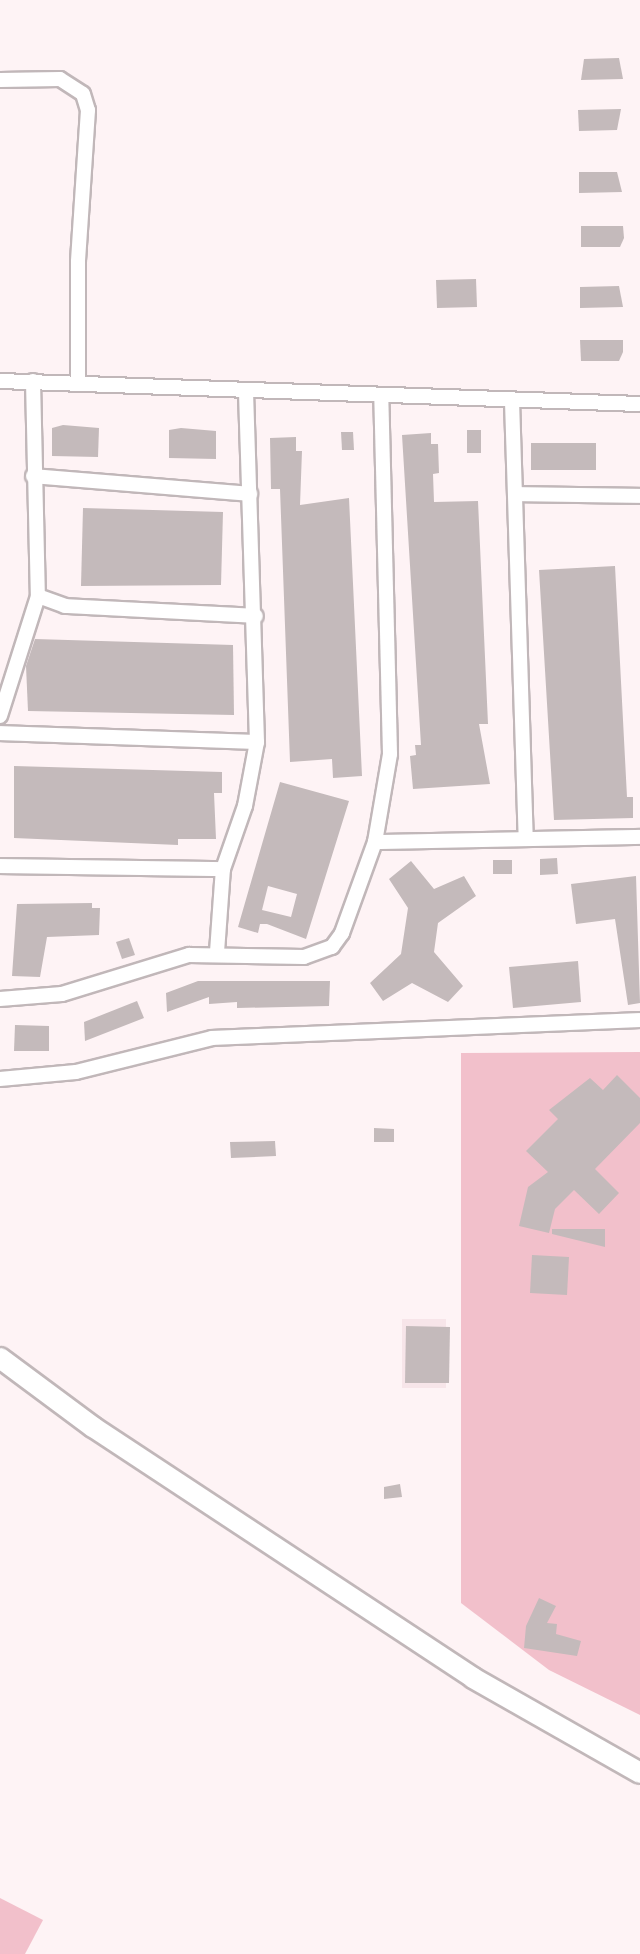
<!DOCTYPE html>
<style>
body{margin:0}
#map{position:relative;width:640px;height:1954px;overflow:hidden;background:#fef3f5;font-family:"Titillium Web",sans-serif}
div>[style]{position:absolute}
.built>*{inset:0;background:#f7e5e9}
.green>*{inset:0;background:#f2c0cb}
.building>*{inset:0;background:#c4babb}
.roads{filter:drop-shadow(2px 0 #c1b7b9) drop-shadow(-2px 0 #c1b7b9) drop-shadow(0 2px #c1b7b9) drop-shadow(0 -2px #c1b7b9)}
.street>*{height:14px;margin:-7px;padding:0 7px;transform-origin:7px;border-radius:7px;background:#fff}
.secondary>*{height:20px;margin:-10px;padding:0 10px;transform-origin:10px;border-radius:10px;background:#fff}
span{translate:-50% -50%;white-space:nowrap;text-align:center;line-height:1.15;-webkit-text-stroke:6px #fff;paint-order:stroke}
</style>
<div id="map">
<div class="built">
<div style="clip-path:polygon(402px 1319px,446px 1319px,446px 1388px,402px 1388px)"></div>
</div>
<div class="green">
<div style="clip-path:polygon(640px 1052px,640px 1715px,549px 1670px,461px 1603px,461px 1053px)"></div>
<div style="clip-path:polygon(0 1898px,43px 1920px,25px 1954px,0 1954px)"></div>
</div>
<div class="building">
<div style="clip-path:polygon(619px 58px,623px 79px,581px 80px,584px 59px)"></div>
<div style="clip-path:polygon(621px 109px,617px 130px,579px 131px,578px 110px)"></div>
<div style="clip-path:polygon(579px 172px,617px 172px,622px 192px,579px 193px)"></div>
<div style="clip-path:polygon(581px 226px,623px 226px,624px 238px,620px 247px,581px 247px)"></div>
<div style="clip-path:polygon(476px 279px,477px 307px,437px 308px,436px 280px)"></div>
<div style="clip-path:polygon(619px 286px,623px 307px,580px 308px,580px 287px)"></div>
<div style="clip-path:polygon(580px 340px,623px 340px,623px 352px,619px 361px,581px 361px)"></div>
<div style="clip-path:polygon(63px 425px,99px 428px,98px 457px,52px 456px,52px 428px)"></div>
<div style="clip-path:polygon(181px 428px,216px 431px,216px 459px,169px 458px,169px 430px)"></div>
<div style="clip-path:polygon(467px 430px,481px 430px,481px 453px,467px 453px)"></div>
<div style="clip-path:polygon(341px 432px,353px 432px,354px 450px,342px 450px)"></div>
<div style="clip-path:polygon(431px 433px,431px 444px,438px 444px,439px 473px,433px 474px,434px 502px,478px 501px,488px 724px,479px 724px,490px 784px,413px 789px,410px 756px,416px 755px,415px 745px,421px 745px,402px 435px)"></div>
<div style="clip-path:polygon(296px 437px,296px 451px,302px 451px,300px 505px,349px 498px,362px 776px,333px 778px,332px 759px,290px 762px,280px 489px,271px 489px,270px 438px)"></div>
<div style="clip-path:polygon(531px 443px,596px 443px,596px 470px,531px 470px)"></div>
<div style="clip-path:polygon(83px 508px,223px 512px,221px 585px,81px 586px)"></div>
<div style="clip-path:polygon(615px 566px,627px 797px,633px 797px,633px 818px,554px 820px,539px 570px)"></div>
<div style="clip-path:polygon(35px 639px,233px 645px,234px 715px,28px 711px,26px 666px)"></div>
<div style="clip-path:polygon(14px 766px,222px 772px,222px 793px,214px 793px,216px 839px,178px 839px,178px 845px,14px 838px)"></div>
<div style="clip-path:polygon(evenodd,280px 782px,349px 801px,306px 939px,267px 924px,260px 924px,258px 933px,238px 927px,280px 782px,268px 886px,297px 894px,291px 917px,262px 910px,268px 886px)"></div>
<div style="clip-path:polygon(557px 858px,558px 874px,540px 875px,540px 859px)"></div>
<div style="clip-path:polygon(493px 860px,512px 860px,512px 874px,493px 874px)"></div>
<div style="clip-path:polygon(411px 861px,434px 889px,464px 876px,476px 896px,438px 923px,434px 952px,463px 986px,448px 1002px,412px 983px,383px 1001px,370px 983px,401px 954px,408px 908px,389px 879px)"></div>
<div style="clip-path:polygon(636px 876px,640px 1003px,628px 1005px,615px 919px,576px 924px,571px 884px)"></div>
<div style="clip-path:polygon(92px 903px,92px 908px,100px 908px,99px 935px,47px 937px,40px 977px,12px 976px,17px 904px)"></div>
<div style="clip-path:polygon(129px 938px,135px 955px,122px 959px,116px 942px)"></div>
<div style="clip-path:polygon(578px 961px,581px 1002px,513px 1008px,509px 967px)"></div>
<div style="clip-path:polygon(198px 981px,330px 981px,329px 1006px,237px 1008px,237px 1002px,209px 1004px,209px 997px,167px 1012px,166px 993px)"></div>
<div style="clip-path:polygon(137px 1001px,144px 1018px,85px 1041px,84px 1022px)"></div>
<div style="clip-path:polygon(15px 1025px,49px 1026px,49px 1051px,14px 1051px)"></div>
<div style="clip-path:polygon(617px 1075px,640px 1098px,640px 1123px,595px 1169px,619px 1193px,599px 1214px,574px 1190px,555px 1209px,549px 1233px,519px 1226px,528px 1187px,548px 1172px,526px 1151px,558px 1119px,549px 1110px,590px 1078px,603px 1090px)"></div>
<div style="clip-path:polygon(374px 1128px,394px 1129px,394px 1142px,374px 1142px)"></div>
<div style="clip-path:polygon(275px 1141px,276px 1156px,231px 1158px,230px 1142px)"></div>
<div style="clip-path:polygon(552px 1229px,605px 1229px,605px 1247px,552px 1234px)"></div>
<div style="clip-path:polygon(532px 1255px,569px 1257px,567px 1295px,530px 1293px)"></div>
<div style="clip-path:polygon(406px 1326px,450px 1327px,449px 1383px,405px 1383px)"></div>
<div style="clip-path:polygon(400px 1484px,402px 1497px,384px 1499px,384px 1487px)"></div>
<div style="clip-path:polygon(539px 1598px,556px 1606px,547px 1623px,557px 1624px,556px 1634px,581px 1641px,577px 1656px,524px 1648px,526px 1626px)"></div>
</div>
<div class="roads">
<div class="street">
<div style="left:0;top:80px;width:60px;rotate:-1deg"></div>
<div style="left:60px;top:79px;width:27px;rotate:33deg"></div>
<div style="left:83px;top:94px;width:17px;rotate:73deg"></div>
<div style="left:88px;top:110px;width:152px;rotate:93.8deg"></div>
<div style="left:78px;top:262px;width:122px;rotate:90deg"></div>
<div style="left:0;top:381px;width:640px;rotate:2.06deg"></div>
<div style="left:33px;top:381px;width:215px;rotate:88.7deg"></div>
<div style="left:38px;top:596px;width:29px;rotate:20deg"></div>
<div style="left:65px;top:606px;width:191px;rotate:3deg"></div>
<div style="left:512px;top:401px;width:435px;rotate:88.2deg"></div>
<div style="left:33px;top:476px;width:218px;rotate:4.7deg"></div>
<div style="left:517px;top:494px;width:123px;rotate:0.9deg"></div>
<div style="left:0;top:716px;width:126px;rotate:-72.4deg"></div>
<div style="left:0;top:733px;width:257px;rotate:2deg"></div>
<div style="left:375px;top:842px;width:265px;rotate:-1.1deg"></div>
<div style="left:0;top:866px;width:223px;rotate:0.8deg"></div>
<div style="left:217px;top:952px;width:83px;rotate:-85.9deg"></div>
<div style="left:223px;top:869px;width:67px;rotate:-70.8deg"></div>
<div style="left:245px;top:806px;width:65px;rotate:-79.4deg"></div>
<div style="left:257px;top:742px;width:350px;rotate:-91.8deg"></div>
<div style="left:0;top:999px;width:62px;rotate:-4.6deg"></div>
<div style="left:62px;top:994px;width:133px;rotate:-17.1deg"></div>
<div style="left:189px;top:955px;width:115px;rotate:1deg"></div>
<div style="left:304px;top:957px;width:30px;rotate:-20deg"></div>
<div style="left:332px;top:947px;width:17px;rotate:-54deg"></div>
<div style="left:342px;top:933px;width:97px;rotate:-70.1deg"></div>
<div style="left:375px;top:842px;width:89px;rotate:-80.3deg"></div>
<div style="left:390px;top:754px;width:357px;rotate:-91.4deg"></div>
<div style="left:0;top:1079px;width:76px;rotate:-5.3deg"></div>
<div style="left:76px;top:1072px;width:140px;rotate:-14deg"></div>
<div style="left:212px;top:1038px;width:428px;rotate:-2.4deg"></div>
</div>
<div class="secondary">
<div style="left:0;top:1358px;width:116px;rotate:36.6deg"></div>
<div style="left:93px;top:1427px;width:455px;rotate:33.4deg"></div>
<div style="left:473px;top:1678px;width:192px;rotate:29.6deg"></div>
</div>
</div>
</div>
